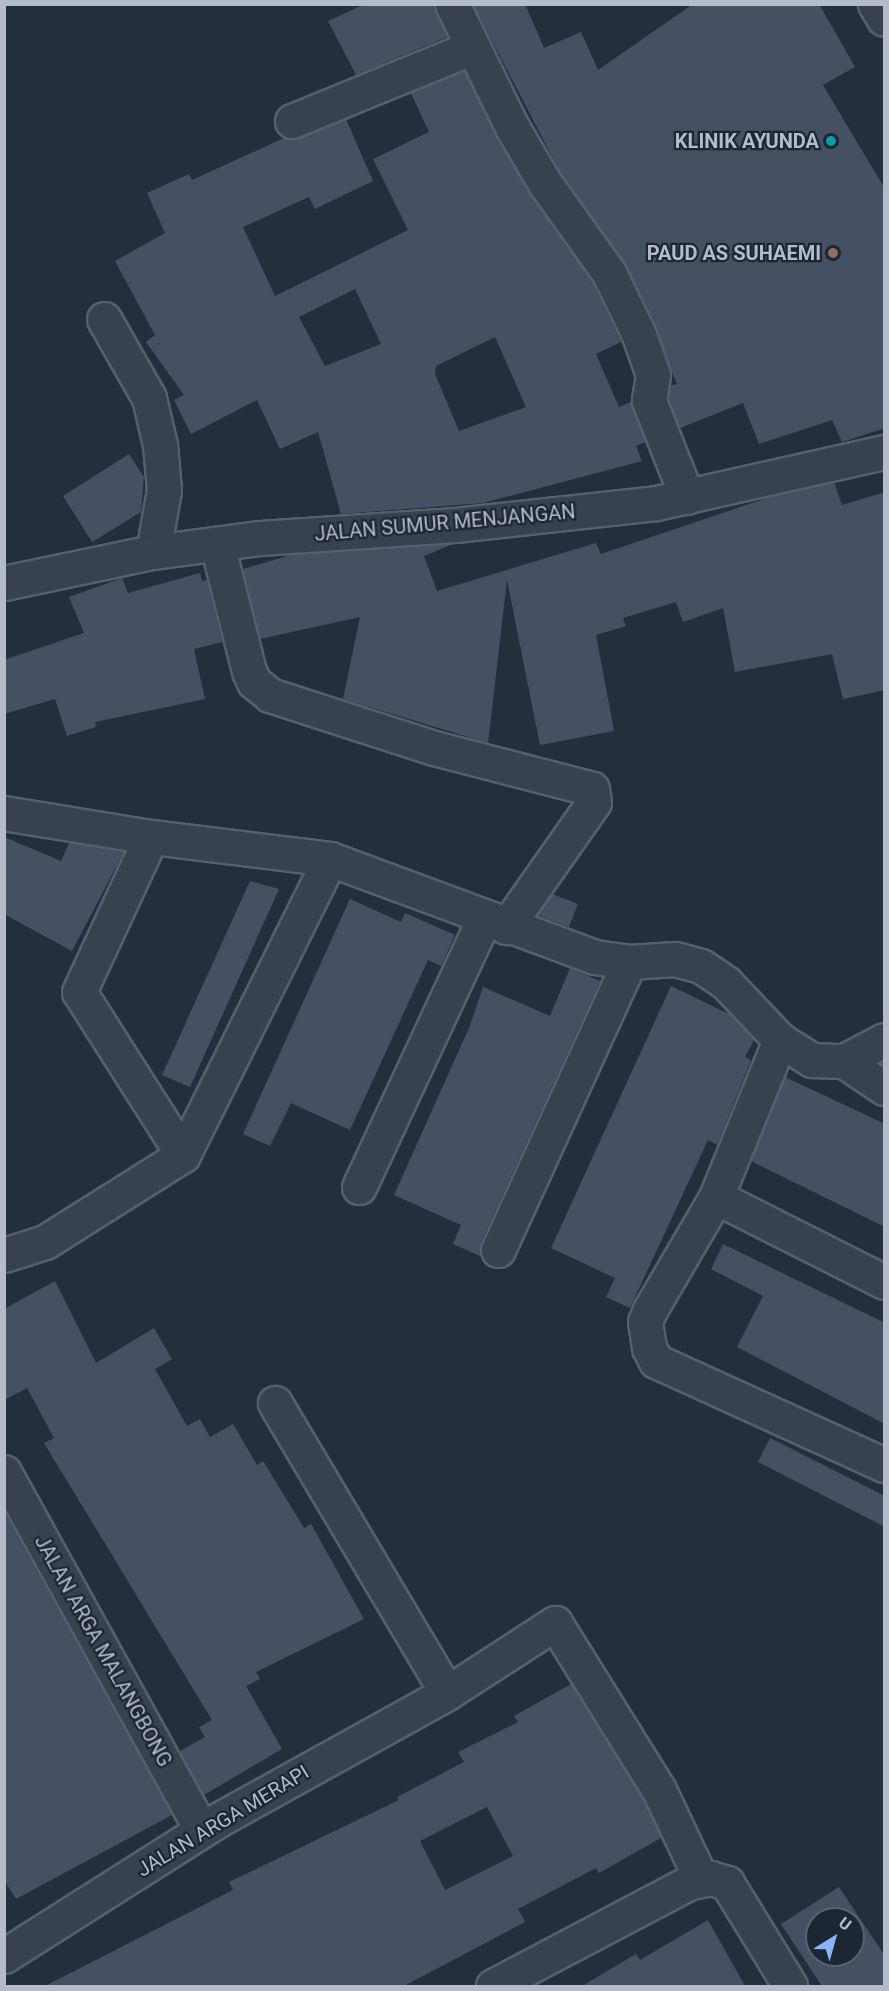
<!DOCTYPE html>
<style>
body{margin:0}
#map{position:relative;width:889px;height:1991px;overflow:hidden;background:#242f3e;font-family:Roboto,sans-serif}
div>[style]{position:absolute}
.building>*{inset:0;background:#455162}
.roads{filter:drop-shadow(2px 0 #565f6c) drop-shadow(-2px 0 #565f6c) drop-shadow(0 2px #565f6c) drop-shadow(0 -2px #565f6c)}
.street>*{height:33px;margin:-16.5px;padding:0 16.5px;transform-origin:16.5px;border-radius:16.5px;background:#38414e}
.dots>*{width:16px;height:16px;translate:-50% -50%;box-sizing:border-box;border:3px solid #1d2633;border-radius:50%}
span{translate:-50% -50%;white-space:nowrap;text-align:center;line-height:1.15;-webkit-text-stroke:4.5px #1d2633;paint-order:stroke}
.poi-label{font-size:20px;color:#b4bcc9;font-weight:700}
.right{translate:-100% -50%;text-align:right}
.street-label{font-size:20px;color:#b4bcc9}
.frame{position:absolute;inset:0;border:6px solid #b4bcc9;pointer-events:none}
.north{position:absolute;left:805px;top:1907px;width:60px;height:60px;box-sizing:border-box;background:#1d2633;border:2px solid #59626f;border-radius:50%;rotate:37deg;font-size:16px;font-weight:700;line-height:24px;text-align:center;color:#b4bcc9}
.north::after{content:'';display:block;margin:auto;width:21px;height:27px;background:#8ab4f8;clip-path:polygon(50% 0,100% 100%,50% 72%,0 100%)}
</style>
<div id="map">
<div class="building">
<div style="clip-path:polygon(365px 4px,434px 4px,447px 37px,356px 75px,328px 21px)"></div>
<div style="clip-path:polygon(473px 4px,525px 4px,544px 48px,581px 32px,598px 70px,693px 4px,819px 4px,855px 67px,823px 85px,885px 189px,885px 428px,842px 442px,832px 420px,759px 444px,743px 403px,680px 428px,668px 399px,670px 386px,677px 384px,626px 265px,560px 172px)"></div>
<div style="clip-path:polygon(evenodd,464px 71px,528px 191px,593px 283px,621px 342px,596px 354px,619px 407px,631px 402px,645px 442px,636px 446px,642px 461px,483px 503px,341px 514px,318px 432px,280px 449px,257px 400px,191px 434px,174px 400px,184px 395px,146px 342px,155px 335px,115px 261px,165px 233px,147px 193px,189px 174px,192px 180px,284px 138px,299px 138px,346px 119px,373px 181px,315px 209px,309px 197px,243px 227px,275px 296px,408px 230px,373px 159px,429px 132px,411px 93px,464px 71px,355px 289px,381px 344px,325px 366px,299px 317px,355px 289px,464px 71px,495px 337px,526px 407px,459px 431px,435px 374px,436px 366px,495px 337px)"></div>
<div style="clip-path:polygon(129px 454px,144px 477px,141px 512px,92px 542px,63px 496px)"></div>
<div style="clip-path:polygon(834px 482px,842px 505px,885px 492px,885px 690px,843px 699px,832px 654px,735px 672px,723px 608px,683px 622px,676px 602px,623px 618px,626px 626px,596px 635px,614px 731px,540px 745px,507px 580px,488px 743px,343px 699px,360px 617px,260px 639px,243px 569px,291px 555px,453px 544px,424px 556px,437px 591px,596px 543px,601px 554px,770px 497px)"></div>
<div style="clip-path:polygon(200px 573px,202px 581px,207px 580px,222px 642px,194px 649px,205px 699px,95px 722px,96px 727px,67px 736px,55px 699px,4px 714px,4px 660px,84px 633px,69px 597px,122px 578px,128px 593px)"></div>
<div style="clip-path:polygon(4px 837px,61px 861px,69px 843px,124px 852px,72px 951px,4px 914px)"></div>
<div style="clip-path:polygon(250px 881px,279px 889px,190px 1087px,162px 1075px)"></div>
<div style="clip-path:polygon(552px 894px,578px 904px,569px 927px,539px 916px)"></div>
<div style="clip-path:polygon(350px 899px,401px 922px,405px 913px,455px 935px,441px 966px,428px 960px,350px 1130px,291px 1103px,270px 1146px,243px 1134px)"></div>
<div style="clip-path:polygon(570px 968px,600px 981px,481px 1242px,480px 1256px,453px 1244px,461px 1225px,394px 1195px,469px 1028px,483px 987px,550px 1016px)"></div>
<div style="clip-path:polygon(671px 986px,729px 1014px,754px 1040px,745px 1057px,751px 1060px,717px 1145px,708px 1140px,630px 1308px,606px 1297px,615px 1278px,551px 1248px)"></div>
<div style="clip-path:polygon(785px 1077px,885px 1124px,885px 1227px,751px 1161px)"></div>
<div style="clip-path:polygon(723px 1244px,885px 1323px,885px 1424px,737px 1347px,763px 1296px,711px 1269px)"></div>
<div style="clip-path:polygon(55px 1281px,96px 1363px,154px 1328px,172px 1359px,155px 1369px,187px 1426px,200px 1419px,210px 1437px,233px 1424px,257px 1465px,263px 1461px,304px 1528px,311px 1524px,364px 1619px,256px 1672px,260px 1679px,246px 1686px,282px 1749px,204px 1795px,180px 1751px,205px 1737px,199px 1727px,212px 1720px,44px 1443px,54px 1438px,27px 1388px,4px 1400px,4px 1309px)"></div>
<div style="clip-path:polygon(770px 1438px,885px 1496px,885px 1527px,758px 1462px)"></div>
<div style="clip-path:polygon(4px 1512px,172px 1815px,16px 1899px,4px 1880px)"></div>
<div style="clip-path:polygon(evenodd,571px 1684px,643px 1799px,661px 1838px,599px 1873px,596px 1868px,518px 1909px,525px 1922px,404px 1986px,45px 1986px,233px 1890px,229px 1882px,399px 1800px,397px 1797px,464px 1762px,458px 1752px,518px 1722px,514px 1716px,571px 1684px,487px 1807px,513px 1856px,445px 1890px,420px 1841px,487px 1807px)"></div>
<div style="clip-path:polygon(evenodd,839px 1887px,885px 1956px,885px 1986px,822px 1986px,781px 1924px,839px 1887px,817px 1919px,853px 1919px,853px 1955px,817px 1955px,817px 1919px)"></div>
<div style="clip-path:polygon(708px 1920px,745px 1986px,582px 1986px,636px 1954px,640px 1960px)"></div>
</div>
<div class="roads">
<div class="street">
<div style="left:452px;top:4px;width:137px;rotate:64deg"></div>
<div style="left:512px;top:127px;width:64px;rotate:59.8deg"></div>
<div style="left:544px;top:182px;width:112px;rotate:54.5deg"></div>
<div style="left:609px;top:273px;width:69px;rotate:64.2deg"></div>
<div style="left:639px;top:335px;width:42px;rotate:70.7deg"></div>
<div style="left:653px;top:375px;width:26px;rotate:99deg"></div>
<div style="left:649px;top:401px;width:103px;rotate:68.4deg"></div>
<div style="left:875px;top:4px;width:17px;rotate:59deg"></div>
<div style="left:292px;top:121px;width:193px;rotate:-22.2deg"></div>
<div style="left:104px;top:319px;width:91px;rotate:60.3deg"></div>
<div style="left:149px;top:398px;width:48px;rotate:76.8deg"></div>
<div style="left:160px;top:445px;width:45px;rotate:84.9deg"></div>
<div style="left:164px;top:490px;width:63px;rotate:100.1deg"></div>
<div style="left:217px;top:544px;width:131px;rotate:75.9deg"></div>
<div style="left:249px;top:671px;width:12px;rotate:66deg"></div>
<div style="left:254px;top:682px;width:21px;rotate:39deg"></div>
<div style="left:270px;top:695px;width:172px;rotate:17.9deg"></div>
<div style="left:434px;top:748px;width:163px;rotate:14.5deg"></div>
<div style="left:592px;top:789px;width:13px;rotate:81deg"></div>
<div style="left:594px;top:802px;width:153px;rotate:125.1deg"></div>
<div style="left:4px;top:583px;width:152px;rotate:-11.8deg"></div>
<div style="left:153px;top:552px;width:108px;rotate:-7.5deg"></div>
<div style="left:260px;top:538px;width:195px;rotate:-3.8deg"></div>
<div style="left:455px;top:525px;width:202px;rotate:-6.2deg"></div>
<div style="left:656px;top:503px;width:234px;rotate:-12.6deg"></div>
<div style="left:4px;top:813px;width:149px;rotate:9.3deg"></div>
<div style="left:780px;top:1040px;width:170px;rotate:112.2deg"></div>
<div style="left:716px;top:1197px;width:131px;rotate:120.3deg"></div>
<div style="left:650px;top:1310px;width:13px;rotate:113deg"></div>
<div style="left:645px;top:1322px;width:26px;rotate:81deg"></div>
<div style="left:649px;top:1348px;width:15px;rotate:62deg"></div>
<div style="left:656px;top:1361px;width:251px;rotate:24.5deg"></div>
<div style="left:844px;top:1061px;width:48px;rotate:34deg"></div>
<div style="left:183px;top:1155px;width:193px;rotate:-122.5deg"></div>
<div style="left:79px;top:992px;width:171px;rotate:-65.1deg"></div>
<div style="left:151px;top:837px;width:180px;rotate:7deg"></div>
<div style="left:330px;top:859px;width:283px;rotate:20.3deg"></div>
<div style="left:595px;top:957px;width:34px;rotate:8deg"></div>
<div style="left:629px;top:962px;width:46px;rotate:-3.7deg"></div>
<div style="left:675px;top:959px;width:27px;rotate:15deg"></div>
<div style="left:701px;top:966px;width:30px;rotate:34deg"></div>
<div style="left:726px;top:983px;width:79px;rotate:46.5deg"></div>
<div style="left:780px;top:1040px;width:38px;rotate:32deg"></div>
<div style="left:812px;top:1060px;width:32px;rotate:2deg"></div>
<div style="left:844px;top:1061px;width:45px;rotate:-27.7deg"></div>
<div style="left:359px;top:1187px;width:296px;rotate:-65deg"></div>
<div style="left:716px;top:1197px;width:188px;rotate:26.8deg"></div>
<div style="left:498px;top:1250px;width:316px;rotate:-65.5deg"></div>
<div style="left:4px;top:1255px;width:43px;rotate:-17.6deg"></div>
<div style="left:45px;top:1242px;width:163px;rotate:-32.2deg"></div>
<div style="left:183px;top:1155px;width:330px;rotate:-63.6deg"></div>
<div style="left:275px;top:1403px;width:337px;rotate:59.3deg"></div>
<div style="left:447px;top:1693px;width:129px;rotate:-32.9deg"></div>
<div style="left:555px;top:1623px;width:197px;rotate:58.1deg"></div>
<div style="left:659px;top:1790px;width:98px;rotate:64.7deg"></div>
<div style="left:4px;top:1472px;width:409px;rotate:61.1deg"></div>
<div style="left:4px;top:1956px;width:254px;rotate:-32.4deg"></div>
<div style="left:218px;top:1820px;width:262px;rotate:-29deg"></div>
<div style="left:493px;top:1986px;width:221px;rotate:-27.8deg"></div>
<div style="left:688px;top:1883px;width:23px;rotate:-13deg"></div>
<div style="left:710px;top:1878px;width:18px;rotate:16deg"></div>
<div style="left:727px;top:1883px;width:121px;rotate:58.5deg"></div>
</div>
</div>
<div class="dots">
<div style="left:831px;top:141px;background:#0f9aa8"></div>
<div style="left:833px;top:253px;background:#8d6e63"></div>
</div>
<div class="poi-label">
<span class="right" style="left:819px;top:141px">KLINIK AYUNDA</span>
<span class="right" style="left:821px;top:253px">PAUD AS SUHAEMI</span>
</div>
<div class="street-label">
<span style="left:445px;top:523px;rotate:-5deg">JALAN SUMUR MENJANGAN</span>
<span style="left:103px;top:1651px;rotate:61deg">JALAN ARGA MALANGBONG</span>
<span style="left:223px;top:1821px;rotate:-31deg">JALAN ARGA MERAPI</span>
</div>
<div class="frame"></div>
<div class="north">U</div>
</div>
